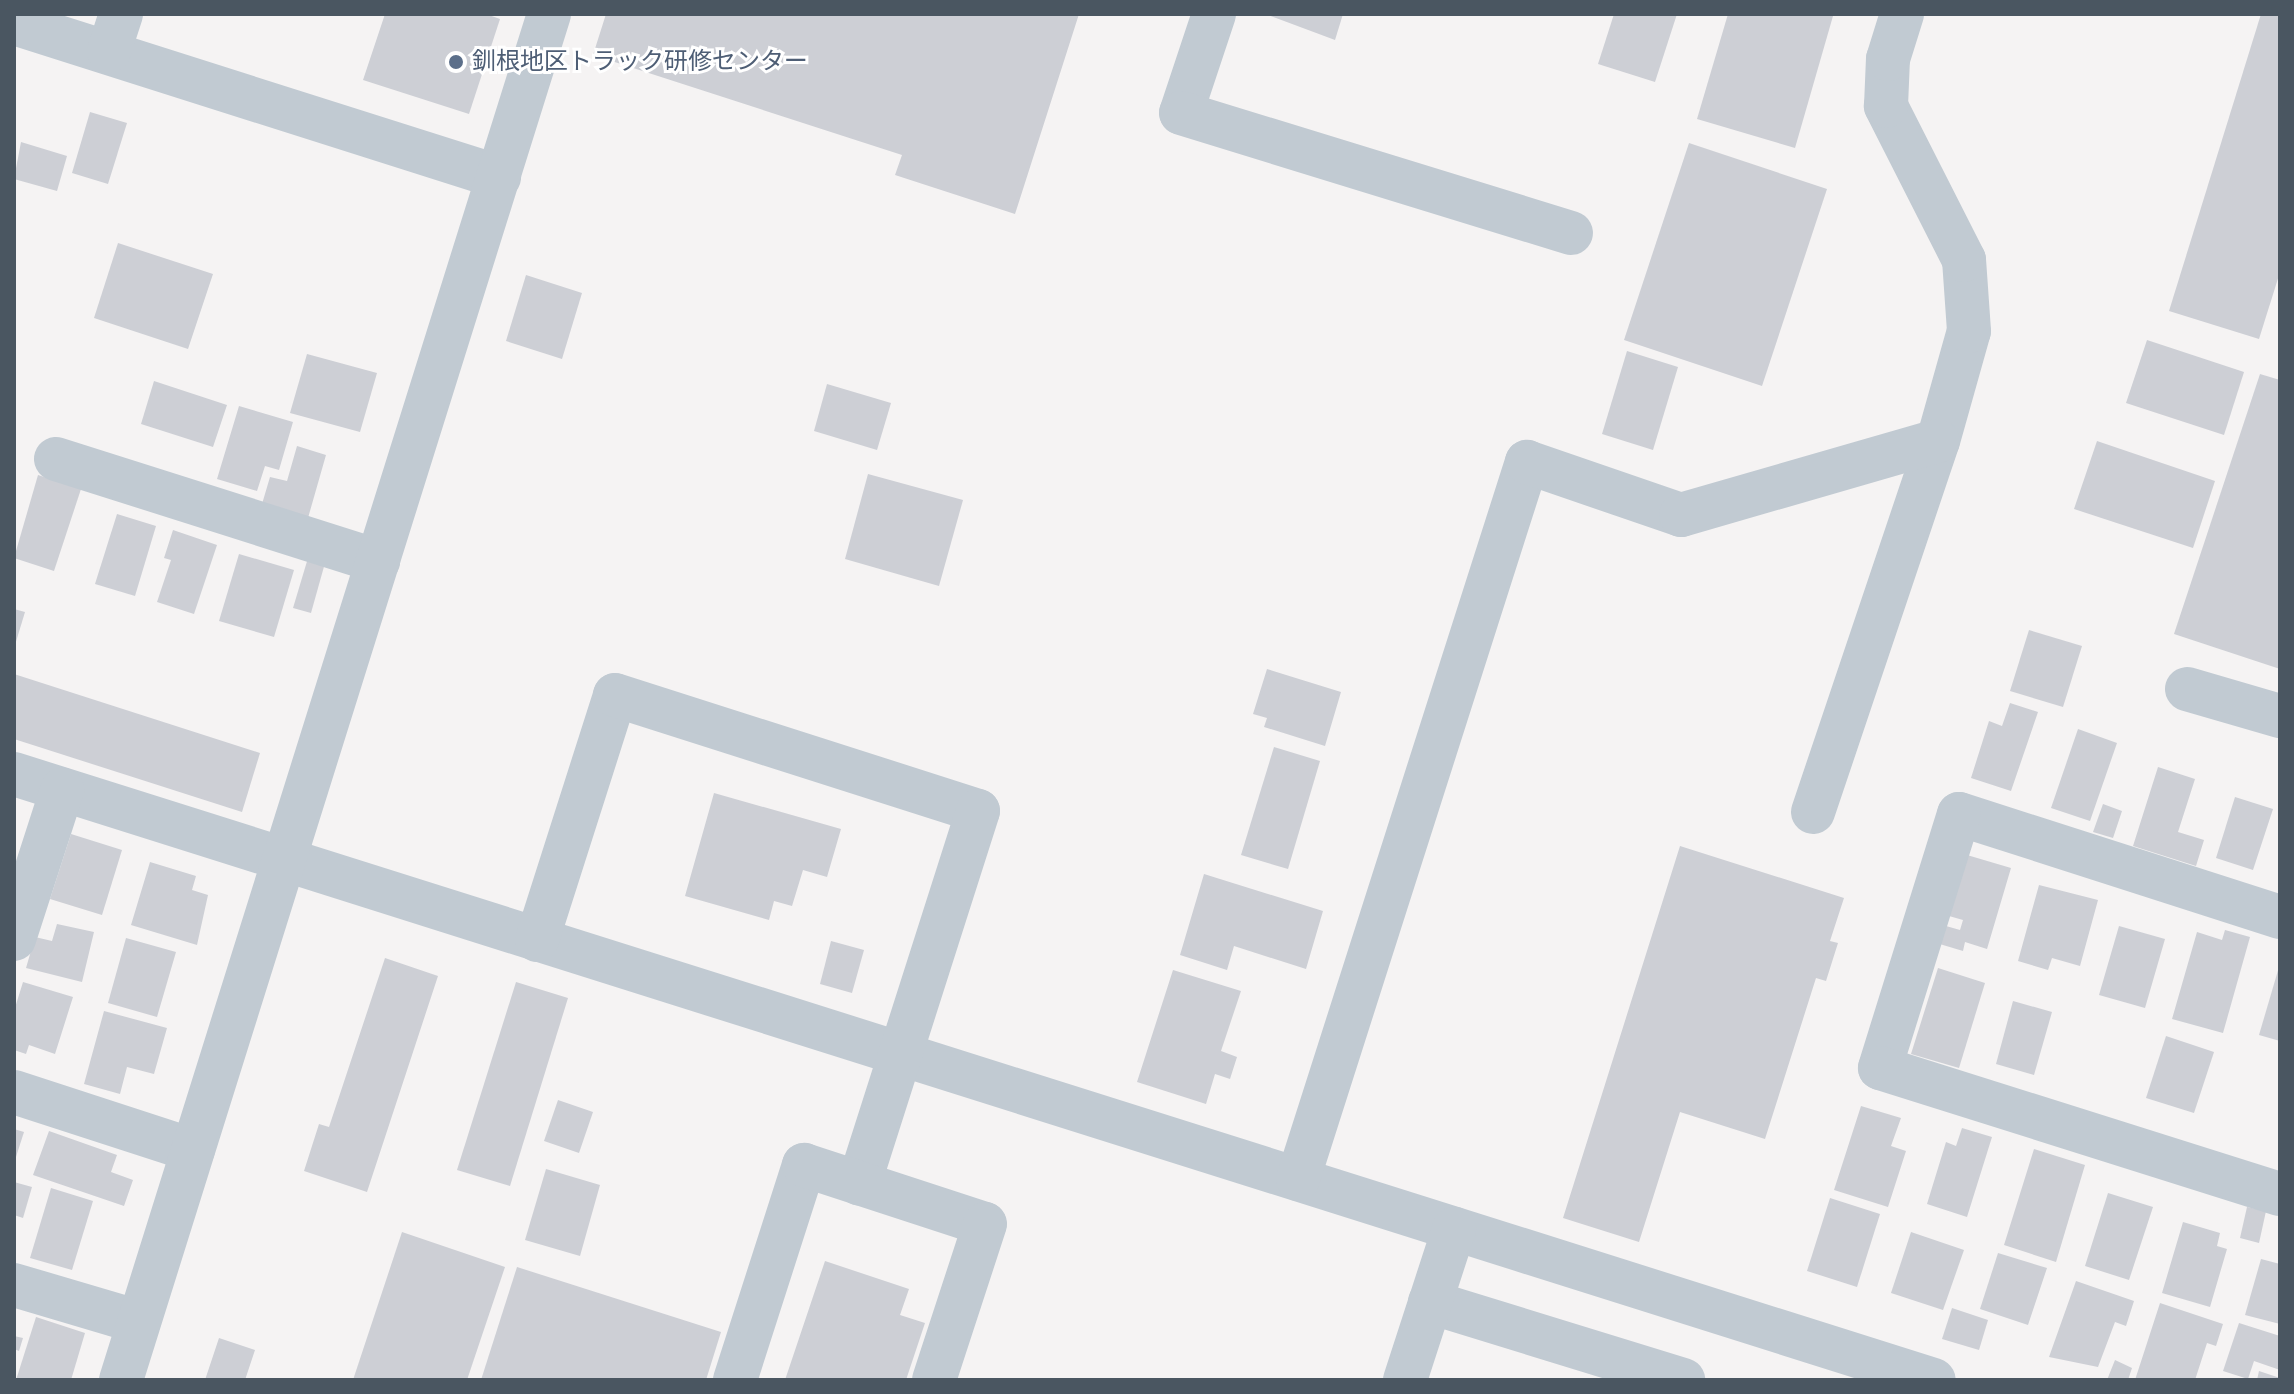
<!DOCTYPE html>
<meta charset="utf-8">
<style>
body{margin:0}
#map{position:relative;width:2294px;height:1394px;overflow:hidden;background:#f5f3f3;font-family:"Source Sans 3","Noto Sans JP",sans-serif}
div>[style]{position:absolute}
.building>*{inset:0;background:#cdcfd5}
.minor>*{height:44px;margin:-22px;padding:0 22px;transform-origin:22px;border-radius:22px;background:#c1cad2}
.dots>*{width:22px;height:22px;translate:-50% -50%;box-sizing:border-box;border:4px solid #fff;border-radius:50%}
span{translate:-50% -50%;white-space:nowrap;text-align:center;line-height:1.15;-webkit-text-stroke:6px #fff;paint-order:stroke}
.service-label{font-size:24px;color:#4e5e75}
.left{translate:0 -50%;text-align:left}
.frame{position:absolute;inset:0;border:16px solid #4a5661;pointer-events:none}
</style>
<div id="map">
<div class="building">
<div style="clip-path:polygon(385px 14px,486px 14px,500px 19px,469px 114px,363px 80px)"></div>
<div style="clip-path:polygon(606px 14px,1079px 14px,1015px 214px,895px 175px,902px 155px,593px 55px)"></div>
<div style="clip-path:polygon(1265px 14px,1343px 14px,1335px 40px)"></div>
<div style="clip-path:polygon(1614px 14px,1677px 14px,1655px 82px,1598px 64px)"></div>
<div style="clip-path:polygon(1728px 14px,1833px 16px,1795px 148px,1697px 119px)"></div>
<div style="clip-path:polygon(2261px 14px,2280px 14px,2280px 272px,2259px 339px,2169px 311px)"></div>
<div style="clip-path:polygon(90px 112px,127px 123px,108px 184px,72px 173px)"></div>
<div style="clip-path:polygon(21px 142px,67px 156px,57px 191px,14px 179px)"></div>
<div style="clip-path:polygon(1689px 143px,1827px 189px,1762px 386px,1624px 340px)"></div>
<div style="clip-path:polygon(118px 243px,213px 274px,188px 349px,94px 318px)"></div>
<div style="clip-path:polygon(526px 275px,582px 293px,562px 359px,506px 341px)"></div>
<div style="clip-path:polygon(2147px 340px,2244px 372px,2224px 435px,2126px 403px)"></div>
<div style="clip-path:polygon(1627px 351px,1678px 367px,1653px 450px,1602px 434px)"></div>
<div style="clip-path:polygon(307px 354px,377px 373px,360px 432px,290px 413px)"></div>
<div style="clip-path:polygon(2260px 374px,2280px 380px,2280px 669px,2174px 634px)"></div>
<div style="clip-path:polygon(154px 381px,227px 405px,213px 447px,141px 424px)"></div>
<div style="clip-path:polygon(827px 384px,891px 403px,877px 450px,814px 431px)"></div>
<div style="clip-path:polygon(239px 406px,293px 422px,279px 470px,265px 466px,257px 491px,217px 479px)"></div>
<div style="clip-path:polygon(2097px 441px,2215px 481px,2193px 548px,2074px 509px)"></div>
<div style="clip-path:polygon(297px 446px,326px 455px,308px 518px,262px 504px,270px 477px,287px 481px)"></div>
<div style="clip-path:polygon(868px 474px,963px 500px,939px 586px,845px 559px)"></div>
<div style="clip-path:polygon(38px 475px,81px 489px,54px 571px,14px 558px)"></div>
<div style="clip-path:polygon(117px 514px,156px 526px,135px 596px,95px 584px)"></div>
<div style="clip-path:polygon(173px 530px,217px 545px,194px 614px,157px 602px,171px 560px,164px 558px)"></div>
<div style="clip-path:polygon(239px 554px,294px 570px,274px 637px,219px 621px)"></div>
<div style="clip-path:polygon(308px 558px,325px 563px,311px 613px,293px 608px)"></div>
<div style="clip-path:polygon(14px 609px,25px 612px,15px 645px,14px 645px)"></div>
<div style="clip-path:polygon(2029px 630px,2082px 646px,2063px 707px,2010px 691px)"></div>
<div style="clip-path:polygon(1267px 669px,1341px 692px,1325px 746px,1264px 727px,1267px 718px,1253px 714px)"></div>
<div style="clip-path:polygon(14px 674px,260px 753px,242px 812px,14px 739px)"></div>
<div style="clip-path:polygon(2010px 703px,2038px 712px,2011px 791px,1971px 778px,1989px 721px,2002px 726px)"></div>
<div style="clip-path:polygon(2078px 729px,2117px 743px,2090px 821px,2051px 808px)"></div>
<div style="clip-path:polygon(1274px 747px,1320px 761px,1288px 869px,1241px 855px)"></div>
<div style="clip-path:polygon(2158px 767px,2195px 779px,2178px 832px,2204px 840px,2196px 866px,2133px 846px)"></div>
<div style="clip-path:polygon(714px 793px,841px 829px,827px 877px,803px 870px,792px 906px,774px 901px,769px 920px,685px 896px)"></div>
<div style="clip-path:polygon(2235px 797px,2273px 809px,2253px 870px,2216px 858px)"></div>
<div style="clip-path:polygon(2103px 804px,2122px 811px,2113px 838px,2093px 832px)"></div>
<div style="clip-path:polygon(71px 834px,122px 850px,102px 915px,50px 899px)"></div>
<div style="clip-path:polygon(1680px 846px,1844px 898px,1830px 941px,1838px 943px,1826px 981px,1816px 978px,1765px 1139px,1680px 1112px,1639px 1242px,1563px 1218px)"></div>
<div style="clip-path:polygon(1967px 855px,2011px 868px,1987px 949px,1965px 942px,1963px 951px,1933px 942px,1939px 924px,1960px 930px,1963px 920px,1949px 916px)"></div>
<div style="clip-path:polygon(150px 862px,196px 876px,192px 890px,208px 895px,197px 945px,131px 925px)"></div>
<div style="clip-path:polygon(1204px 874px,1323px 911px,1306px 969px,1234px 946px,1227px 970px,1180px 955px)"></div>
<div style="clip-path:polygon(2039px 885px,2098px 900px,2080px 966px,2052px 958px,2048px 970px,2018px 961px)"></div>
<div style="clip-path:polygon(57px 924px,94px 932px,82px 982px,26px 968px,35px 937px,52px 941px)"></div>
<div style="clip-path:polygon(2119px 926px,2165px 939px,2145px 1008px,2099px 995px)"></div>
<div style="clip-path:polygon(2225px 930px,2250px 937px,2223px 1033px,2172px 1019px,2197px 932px,2222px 940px)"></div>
<div style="clip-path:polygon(126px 938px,176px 952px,157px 1017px,108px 1003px)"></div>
<div style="clip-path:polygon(831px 941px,864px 950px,852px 993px,820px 984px)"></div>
<div style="clip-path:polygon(385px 958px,438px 976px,367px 1192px,304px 1171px,319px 1124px,329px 1127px)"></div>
<div style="clip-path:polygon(2279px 967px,2280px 967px,2280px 1041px,2259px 1035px)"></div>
<div style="clip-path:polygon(1938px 968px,1985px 983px,1959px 1068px,1911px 1054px)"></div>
<div style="clip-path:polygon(1173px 970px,1241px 991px,1221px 1051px,1237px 1057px,1230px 1079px,1215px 1074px,1206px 1104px,1137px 1082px)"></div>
<div style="clip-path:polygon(23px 982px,73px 997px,55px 1054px,29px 1045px,26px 1054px,14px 1050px,14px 1011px)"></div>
<div style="clip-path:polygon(516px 982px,568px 998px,510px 1186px,457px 1170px)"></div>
<div style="clip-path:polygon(2013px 1001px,2052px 1012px,2034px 1075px,1996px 1064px)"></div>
<div style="clip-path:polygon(104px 1011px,167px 1028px,154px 1074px,127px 1067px,120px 1094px,84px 1084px)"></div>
<div style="clip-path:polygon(2166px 1036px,2214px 1052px,2194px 1113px,2146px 1098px)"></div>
<div style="clip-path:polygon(558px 1100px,593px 1112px,579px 1153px,544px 1141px)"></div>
<div style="clip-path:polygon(1861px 1106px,1901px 1118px,1891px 1146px,1906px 1151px,1888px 1207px,1834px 1190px)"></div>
<div style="clip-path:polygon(1962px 1128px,1992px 1137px,1967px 1217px,1927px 1204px,1946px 1142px,1956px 1146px)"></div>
<div style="clip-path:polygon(14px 1129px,24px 1132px,15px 1160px,14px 1160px)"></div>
<div style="clip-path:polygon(49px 1131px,117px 1155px,111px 1172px,133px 1180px,124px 1206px,33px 1175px)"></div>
<div style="clip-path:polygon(2034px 1149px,2085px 1165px,2056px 1262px,2004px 1245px)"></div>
<div style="clip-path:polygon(546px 1169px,600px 1185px,580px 1256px,525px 1240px)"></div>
<div style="clip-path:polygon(14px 1182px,32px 1187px,23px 1218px,14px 1215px)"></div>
<div style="clip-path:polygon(51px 1188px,93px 1201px,72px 1270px,30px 1258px)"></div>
<div style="clip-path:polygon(2108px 1193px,2153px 1207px,2129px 1280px,2085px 1266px)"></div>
<div style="clip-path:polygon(1830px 1198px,1880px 1214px,1857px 1287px,1807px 1271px)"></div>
<div style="clip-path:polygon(2247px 1207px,2266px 1211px,2259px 1243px,2240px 1238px)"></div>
<div style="clip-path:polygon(2183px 1222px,2220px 1233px,2217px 1246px,2227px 1249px,2210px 1307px,2162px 1293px)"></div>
<div style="clip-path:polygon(402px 1232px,505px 1267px,467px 1380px,353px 1380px)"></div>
<div style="clip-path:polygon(1911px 1232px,1964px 1250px,1943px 1310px,1891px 1293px)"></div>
<div style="clip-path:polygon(1998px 1253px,2047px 1268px,2028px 1325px,1980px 1309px)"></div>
<div style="clip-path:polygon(2261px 1259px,2280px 1264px,2280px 1324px,2245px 1315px)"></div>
<div style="clip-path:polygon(825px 1261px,909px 1289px,900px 1315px,925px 1323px,906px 1380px,785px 1380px)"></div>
<div style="clip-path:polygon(517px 1267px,721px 1332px,706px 1380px,481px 1380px)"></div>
<div style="clip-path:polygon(2076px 1281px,2134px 1301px,2126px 1326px,2115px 1322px,2098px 1367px,2049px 1357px)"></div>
<div style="clip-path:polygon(2160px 1303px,2223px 1324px,2216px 1346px,2207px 1343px,2195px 1380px,2135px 1380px)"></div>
<div style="clip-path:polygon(1952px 1308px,1988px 1320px,1979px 1350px,1942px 1339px)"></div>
<div style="clip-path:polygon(36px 1317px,85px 1333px,71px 1380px,16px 1380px)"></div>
<div style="clip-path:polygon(2239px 1323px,2280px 1336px,2280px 1370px,2254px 1361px,2248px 1379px,2223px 1371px)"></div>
<div style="clip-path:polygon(14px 1336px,23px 1338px,19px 1351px,14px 1349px)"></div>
<div style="clip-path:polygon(219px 1338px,255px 1350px,245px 1380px,205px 1380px)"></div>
<div style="clip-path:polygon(2115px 1360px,2132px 1368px,2128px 1380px,2107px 1380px)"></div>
<div style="clip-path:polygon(2259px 1371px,2280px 1378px,2280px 1380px,2257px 1380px)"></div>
</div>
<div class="minor">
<div style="left:1214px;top:14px;width:104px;rotate:108.4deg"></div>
<div style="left:1181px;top:113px;width:408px;rotate:17.1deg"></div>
<div style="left:14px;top:23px;width:509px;rotate:17.62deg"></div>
<div style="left:109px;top:51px;width:39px;rotate:-72deg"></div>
<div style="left:56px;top:459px;width:338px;rotate:17.6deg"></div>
<div style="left:2187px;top:689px;width:97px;rotate:16.2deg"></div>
<div style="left:14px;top:774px;width:2013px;rotate:17.52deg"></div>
<div style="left:1813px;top:812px;width:391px;rotate:-71.4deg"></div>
<div style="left:1938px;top:441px;width:114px;rotate:-74.3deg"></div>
<div style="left:1969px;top:331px;width:71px;rotate:-94deg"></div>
<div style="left:1964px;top:260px;width:173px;rotate:-116.9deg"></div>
<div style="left:1886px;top:106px;width:47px;rotate:-87.6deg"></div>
<div style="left:1888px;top:59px;width:47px;rotate:-72.7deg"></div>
<div style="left:2280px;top:917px;width:337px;rotate:-162.2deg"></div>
<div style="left:1959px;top:814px;width:266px;rotate:107.3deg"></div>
<div style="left:1880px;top:1068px;width:419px;rotate:17.5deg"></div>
<div style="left:14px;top:939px;width:157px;rotate:-72.1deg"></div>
<div style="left:537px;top:940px;width:257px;rotate:-72.3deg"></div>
<div style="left:615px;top:695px;width:381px;rotate:17.7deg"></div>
<div style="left:978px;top:811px;width:391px;rotate:107.7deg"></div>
<div style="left:14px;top:1092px;width:188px;rotate:18deg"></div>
<div style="left:1298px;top:1179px;width:753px;rotate:-72.29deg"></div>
<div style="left:1527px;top:462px;width:163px;rotate:19deg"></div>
<div style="left:1681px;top:515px;width:267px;rotate:-16.1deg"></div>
<div style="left:14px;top:1285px;width:130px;rotate:16.5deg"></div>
<div style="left:1430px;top:1302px;width:265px;rotate:17.1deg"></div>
<div style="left:121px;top:1380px;width:1431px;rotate:-72.6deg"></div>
<div style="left:735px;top:1380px;width:226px;rotate:-72.2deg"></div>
<div style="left:804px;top:1165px;width:190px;rotate:18.1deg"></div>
<div style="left:985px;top:1224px;width:164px;rotate:108.1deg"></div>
<div style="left:1405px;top:1380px;width:159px;rotate:-72deg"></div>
</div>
<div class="dots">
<div style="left:456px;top:62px;background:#5c6f8a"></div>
</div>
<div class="service-label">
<span class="left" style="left:472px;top:62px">釧根地区トラック研修センター</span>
</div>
<div class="frame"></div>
</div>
